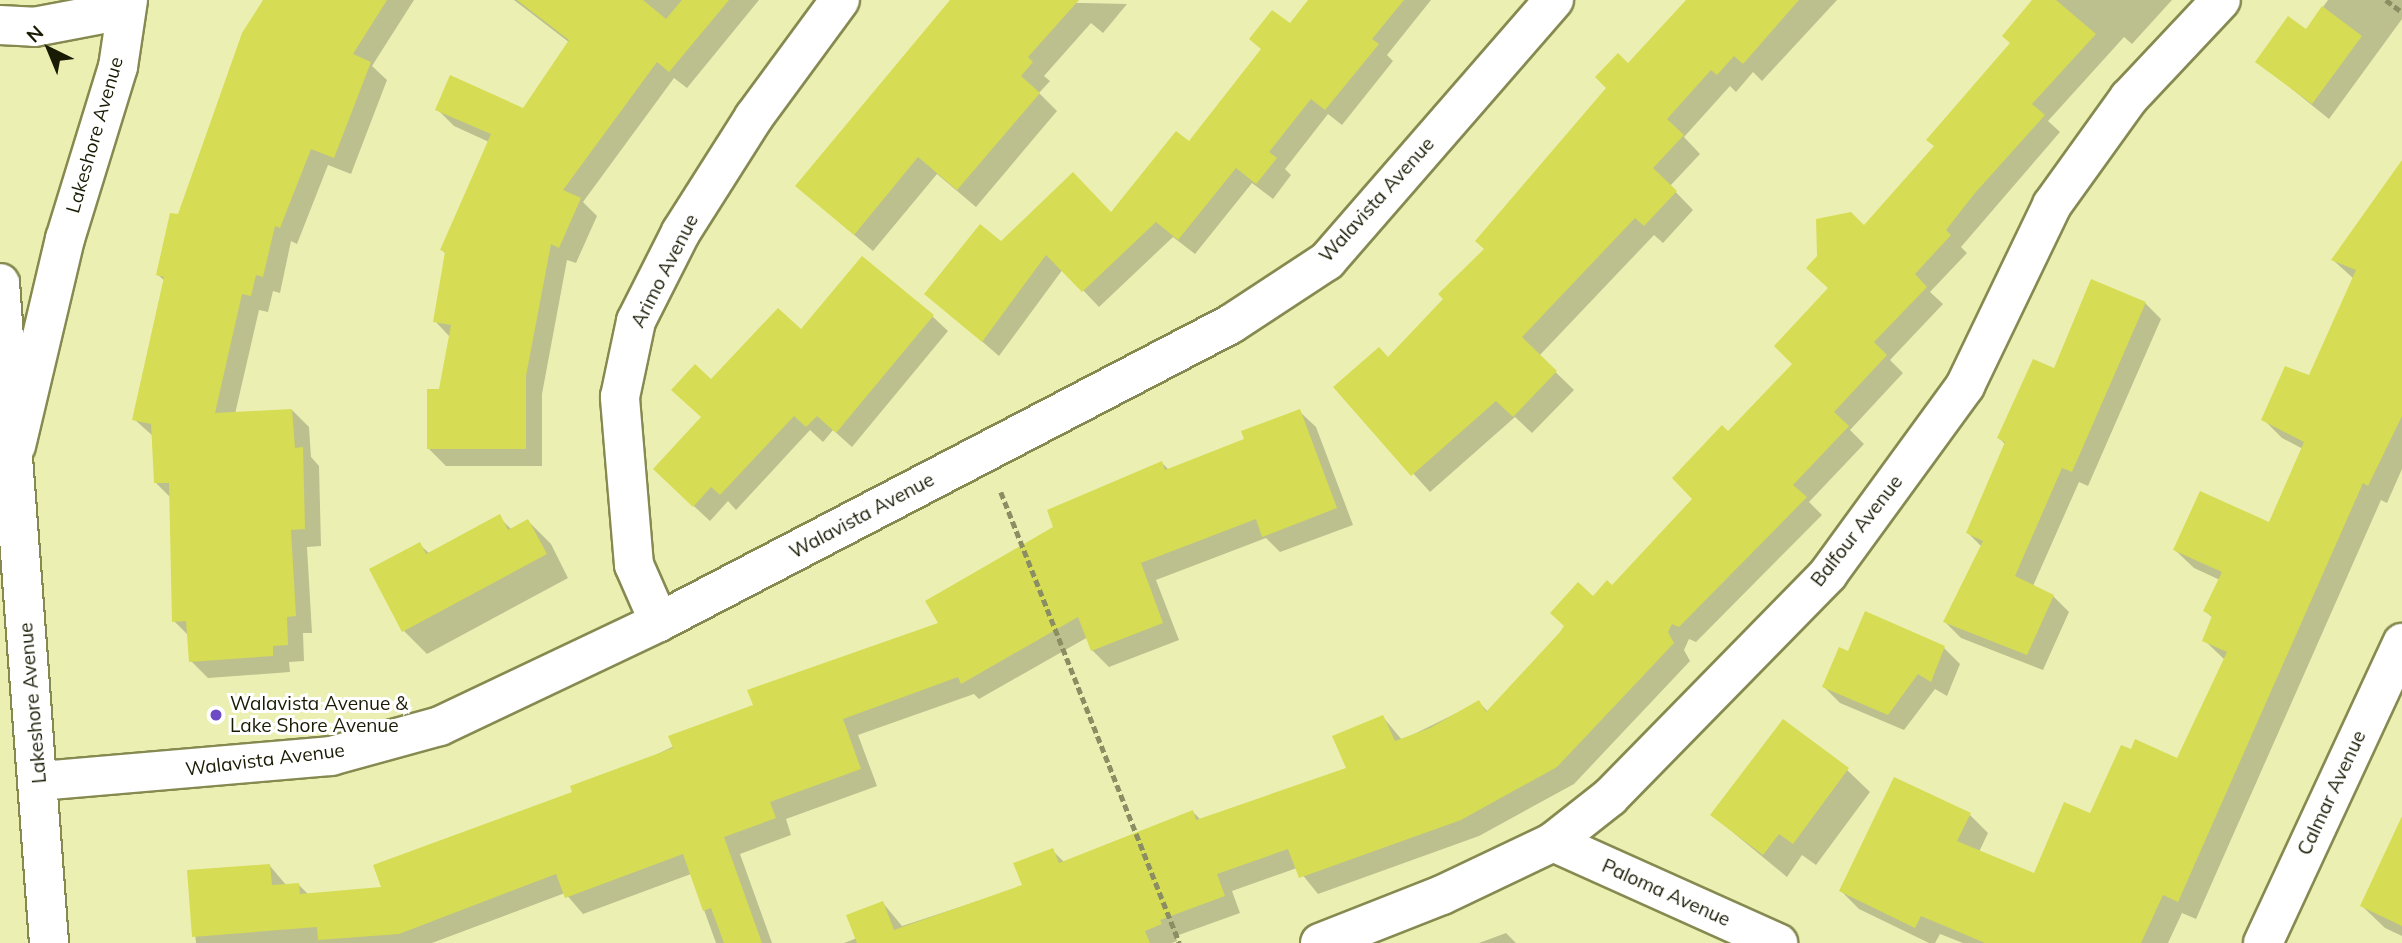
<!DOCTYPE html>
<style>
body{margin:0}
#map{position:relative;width:2402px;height:943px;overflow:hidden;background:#ebf0b2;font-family:Mulish,sans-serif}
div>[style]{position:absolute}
.shadow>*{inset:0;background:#0003}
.building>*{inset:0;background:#d6dc54}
.path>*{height:4.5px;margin-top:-2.25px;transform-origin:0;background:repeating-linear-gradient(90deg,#8b8e62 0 7px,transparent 0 10.5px)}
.roads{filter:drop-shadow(2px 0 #868a50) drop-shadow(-2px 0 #868a50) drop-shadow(0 2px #868a50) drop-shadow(0 -2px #868a50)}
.street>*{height:38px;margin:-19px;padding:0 19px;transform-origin:19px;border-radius:19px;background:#fff}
.secondary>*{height:38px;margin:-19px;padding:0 19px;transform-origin:19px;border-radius:19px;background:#fff}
.dots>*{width:19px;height:19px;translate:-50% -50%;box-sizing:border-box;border:4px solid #fff;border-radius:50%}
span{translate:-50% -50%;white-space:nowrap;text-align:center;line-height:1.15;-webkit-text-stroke:6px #fff;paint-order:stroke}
.street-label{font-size:19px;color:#1a1b04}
.poi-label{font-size:19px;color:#1a1b04}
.left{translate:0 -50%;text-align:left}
.north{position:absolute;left:14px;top:14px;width:70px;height:70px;-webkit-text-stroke:5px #fff;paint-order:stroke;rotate:317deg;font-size:19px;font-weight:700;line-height:28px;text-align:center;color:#1a1b04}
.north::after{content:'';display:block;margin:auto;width:24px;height:32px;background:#1a1b04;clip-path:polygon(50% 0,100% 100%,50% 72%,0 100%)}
</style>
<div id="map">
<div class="shadow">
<div style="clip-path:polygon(265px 0,414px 0,372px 66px,387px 80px,351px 174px,328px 165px,297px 244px,291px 241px,280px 293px,273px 291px,268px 312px,259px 310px,235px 414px,292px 410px,309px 427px,311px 457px,319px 466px,321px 546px,307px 547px,312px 633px,303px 633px,304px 661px,289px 662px,290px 672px,208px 678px,191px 661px,189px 636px,174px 621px,171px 498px,156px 483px,154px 437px,134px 419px,165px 281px,158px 275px)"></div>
<div style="clip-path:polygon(514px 0,759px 0,687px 88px,674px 78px,583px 202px,597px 216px,576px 263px,567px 260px,542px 394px,542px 466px,446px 466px,429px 449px,450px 337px,435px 321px,446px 254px,442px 250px,489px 142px,454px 126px,437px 109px,524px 110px,570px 43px)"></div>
<div style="clip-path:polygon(953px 0,1127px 4px,1103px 33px,1091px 23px,1044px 76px,1050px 81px,1039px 93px,1057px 111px,976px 207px,937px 174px,873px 251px,797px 186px)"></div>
<div style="clip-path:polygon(1311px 0,1431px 0,1387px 55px,1393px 61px,1342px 125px,1328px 114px,1285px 169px,1291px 175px,1273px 199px,1252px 183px,1195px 254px,1173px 237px,1099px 307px,1063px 269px,999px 356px,927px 294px,1001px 244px,1112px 215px,1190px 144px)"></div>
<div style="clip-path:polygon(1687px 0,1837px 0,1762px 81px,1753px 72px,1736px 92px,1730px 86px,1684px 137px,1700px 154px,1670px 186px,1693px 210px,1663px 243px,1654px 235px,1539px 356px,1574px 390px,1532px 433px,1515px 417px,1430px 492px,1335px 387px,1389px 359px,1445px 299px,1629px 65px)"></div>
<div style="clip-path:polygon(2035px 0,2172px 0,2132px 44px,2124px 37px,2048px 121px,2060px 132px,1961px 247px,1967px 253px,1930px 292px,1943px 304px,1890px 360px,1903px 373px,1850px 430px,1864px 444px,1809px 502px,1822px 515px,1696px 642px,1689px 639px,1684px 650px,1690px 661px,1574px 784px,1479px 836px,1318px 894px,1297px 868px,1232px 891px,1240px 913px,1176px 936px,1177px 941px,1172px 943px,844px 943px,857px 938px,883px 903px,902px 926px,1024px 886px,1052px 850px,1065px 863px,1193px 812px,1201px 820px,1349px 769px,1383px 717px,1402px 740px,1479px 702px,1488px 712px,1593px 598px,1612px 588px,1695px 499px,1728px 433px,1795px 364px,1865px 227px,1936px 147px,2011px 44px)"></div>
<div style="clip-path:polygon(2328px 0,2402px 0,2402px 19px,2329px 119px,2257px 61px,2306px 31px)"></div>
<div style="clip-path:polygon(2402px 179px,2402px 469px,2387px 503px,2381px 500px,2196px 919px,2182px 913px,2168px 943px,1963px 943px,1940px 934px,1935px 943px,1929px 943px,1859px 909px,1841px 891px,1970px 815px,1988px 833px,1979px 852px,2035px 876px,2178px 760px,2225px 660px,2204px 640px,2213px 618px,2205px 611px,2220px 580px,2194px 568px,2175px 550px,2270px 524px,2303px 449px,2282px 438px,2264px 420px,2310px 378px,2354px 279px,2333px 260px)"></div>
<div style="clip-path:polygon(2145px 303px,2161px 319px,2088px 486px,2079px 482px,2033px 586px,2053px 596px,2069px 612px,2043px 670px,1961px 638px,1945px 622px,1982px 547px,1968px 533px,2006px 445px,1999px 438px,2055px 370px)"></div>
<div style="clip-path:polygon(932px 316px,948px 331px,852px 447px,833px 430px,823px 442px,810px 430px,736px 510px,728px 501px,710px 521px,670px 484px,703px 418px,711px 382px)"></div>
<div style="clip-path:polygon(1299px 411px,1316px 427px,1353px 525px,1280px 552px,1266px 538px,1156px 580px,1179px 640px,1109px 667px,1092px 650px,1088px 637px,979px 699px,974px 694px,858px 735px,877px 786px,786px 819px,791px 835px,740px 854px,772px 943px,716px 943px,691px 874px,583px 914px,565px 893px,432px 943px,196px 943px,189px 872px,270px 866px,287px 886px,299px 885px,309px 895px,384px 889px,755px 706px,940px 624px,1162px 463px,1169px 470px,1246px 440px)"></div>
<div style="clip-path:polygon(499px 517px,512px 530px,528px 521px,551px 544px,568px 578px,427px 654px,404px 631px,419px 544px,430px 554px)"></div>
<div style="clip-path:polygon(1944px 648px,1960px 664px,1947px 696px,1935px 689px,1904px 730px,1840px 703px,1824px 687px,1849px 653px)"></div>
<div style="clip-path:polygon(1847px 770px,1870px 792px,1816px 865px,1802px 855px,1787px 877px,1712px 815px)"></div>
<div style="clip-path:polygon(2402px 848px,2402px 936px,2385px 928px,2362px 906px)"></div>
<div style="clip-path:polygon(1506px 933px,1516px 943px,1479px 943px)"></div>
</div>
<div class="building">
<div style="clip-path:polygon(263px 0,387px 0,353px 54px,371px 62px,334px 158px,311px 149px,280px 228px,275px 226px,263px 277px,256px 275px,251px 296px,242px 294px,215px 413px,292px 409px,295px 448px,303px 447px,305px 529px,291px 530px,296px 616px,287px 617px,288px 645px,273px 646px,273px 656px,189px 662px,186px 621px,172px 622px,169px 483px,154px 483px,151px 424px,132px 420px,164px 277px,156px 275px,170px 213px,178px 214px,242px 33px)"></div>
<div style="clip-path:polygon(517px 0,643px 0,666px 19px,682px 0,729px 0,669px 72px,657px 62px,563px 190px,581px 198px,559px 248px,551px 244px,526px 376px,526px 449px,427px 449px,427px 389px,439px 389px,451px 325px,433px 322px,445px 252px,440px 250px,491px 134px,435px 110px,450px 75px,523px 108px,569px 40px)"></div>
<div style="clip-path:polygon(950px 0,1079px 0,1028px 57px,1033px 62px,1021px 76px,1040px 93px,957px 190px,918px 157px,854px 235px,795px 186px)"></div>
<div style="clip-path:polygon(1308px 0,1404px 0,1372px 39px,1379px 44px,1325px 110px,1311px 99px,1269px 152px,1277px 158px,1256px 184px,1236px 168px,1178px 240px,1156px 222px,1082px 292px,1046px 255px,982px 342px,924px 294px,980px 224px,1001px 241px,1073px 172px,1111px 212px,1176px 131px,1189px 141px,1261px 49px,1249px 39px,1272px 10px,1290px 23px)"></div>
<div style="clip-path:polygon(1686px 0,1799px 0,1743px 64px,1734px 56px,1717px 75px,1711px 70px,1667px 119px,1684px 135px,1653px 168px,1677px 191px,1644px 226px,1635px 218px,1522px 337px,1557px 371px,1513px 417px,1496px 401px,1411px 476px,1333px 387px,1379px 347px,1388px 357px,1443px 299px,1438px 294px,1484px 249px,1475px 241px,1606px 88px,1595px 77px,1618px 53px,1628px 63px)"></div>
<div style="clip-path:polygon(2032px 0,2056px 0,2096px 34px,2032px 104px,2045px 115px,1975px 193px,1946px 230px,1951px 235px,1915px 274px,1927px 287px,1874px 342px,1887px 355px,1834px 412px,1849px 426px,1793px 485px,1807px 497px,1679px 627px,1672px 624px,1668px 632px,1674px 643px,1557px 767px,1461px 820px,1299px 878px,1288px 849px,1217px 874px,1225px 896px,1160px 920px,1162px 924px,1145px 931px,1150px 943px,857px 943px,846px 915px,883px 901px,894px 930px,1022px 885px,1013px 863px,1053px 848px,1059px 863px,1193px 810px,1196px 820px,1346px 768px,1332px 736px,1383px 715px,1395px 741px,1430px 728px,1479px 700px,1486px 712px,1560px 632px,1564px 626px,1550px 613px,1578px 582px,1593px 596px,1607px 580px,1612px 585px,1692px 499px,1672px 478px,1722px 425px,1728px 431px,1792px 364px,1774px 346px,1828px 288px,1806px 268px,1817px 256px,1816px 219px,1851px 212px,1864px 225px,1934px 146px,1926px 140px,2010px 43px,2002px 36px)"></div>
<div style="clip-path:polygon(2322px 6px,2362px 36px,2312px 104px,2255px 62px,2288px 16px,2306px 29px)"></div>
<div style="clip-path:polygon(2402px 160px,2402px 416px,2368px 486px,2363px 483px,2178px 902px,2163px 895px,2141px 943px,1985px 943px,1921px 916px,1915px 928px,1839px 891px,1894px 777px,1971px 813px,1957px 841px,2034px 873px,2064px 802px,2090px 813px,2121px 745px,2131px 749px,2135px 739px,2177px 758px,2227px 652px,2202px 641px,2212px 616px,2203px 611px,2222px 572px,2173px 550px,2200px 491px,2269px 522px,2304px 442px,2261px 420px,2285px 366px,2309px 375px,2356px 270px,2331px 260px)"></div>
<div style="clip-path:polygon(862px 256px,934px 315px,836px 433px,817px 416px,806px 427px,794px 416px,720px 495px,711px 487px,693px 507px,653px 469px,701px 417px,671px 390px,695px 364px,711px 379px,778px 308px,801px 329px)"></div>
<div style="clip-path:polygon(2091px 279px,2146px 302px,2072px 472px,2062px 468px,2015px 576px,2054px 595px,2027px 655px,1943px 622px,1983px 541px,1966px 533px,2005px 442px,1997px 438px,2033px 359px,2054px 368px)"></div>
<div style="clip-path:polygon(1300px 409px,1337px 508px,1262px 537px,1256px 519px,1141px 563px,1163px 623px,1091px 651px,1078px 617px,961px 684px,958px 677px,843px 719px,861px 769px,770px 802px,776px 818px,724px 837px,762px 943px,724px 943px,711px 908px,703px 911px,683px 854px,565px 898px,556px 874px,399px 934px,318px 940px,317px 927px,192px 937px,187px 870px,270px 864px,272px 885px,299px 883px,300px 894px,381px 887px,373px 865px,572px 792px,570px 786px,673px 748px,668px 736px,753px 705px,747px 690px,938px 623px,925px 601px,1053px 527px,1047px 510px,1162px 461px,1165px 470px,1244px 439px,1241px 431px)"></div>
<div style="clip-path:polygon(500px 514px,508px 530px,528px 519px,547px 554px,402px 632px,369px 569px,420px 542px,426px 554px)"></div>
<div style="clip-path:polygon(1865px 611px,1945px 646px,1931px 682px,1918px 674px,1888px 715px,1822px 687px,1839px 647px,1848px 651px)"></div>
<div style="clip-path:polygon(1783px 719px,1849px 768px,1793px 844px,1779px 834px,1763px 855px,1710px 815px)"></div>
<div style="clip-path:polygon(2402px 816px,2402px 926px,2360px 906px)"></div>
</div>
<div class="path">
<div style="left:2386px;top:0;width:20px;rotate:37deg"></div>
<div style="left:1001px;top:492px;width:485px;rotate:68.4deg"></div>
</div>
<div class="roads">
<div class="street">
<div style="left:0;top:25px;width:34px;rotate:3deg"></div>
<div style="left:34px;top:27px;width:92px;rotate:-10.7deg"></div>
<div style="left:16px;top:446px;width:213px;rotate:-76.7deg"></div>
<div style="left:65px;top:239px;width:180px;rotate:-72.9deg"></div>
<div style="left:118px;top:67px;width:68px;rotate:-81.5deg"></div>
<div style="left:659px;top:622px;width:62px;rotate:-113.7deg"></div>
<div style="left:634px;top:565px;width:169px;rotate:-94.8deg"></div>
<div style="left:620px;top:397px;width:78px;rotate:-78.1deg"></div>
<div style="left:636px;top:321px;width:100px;rotate:-63.2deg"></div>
<div style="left:681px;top:232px;width:136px;rotate:-57.6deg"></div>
<div style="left:754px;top:117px;width:145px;rotate:-53.7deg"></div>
<div style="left:40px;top:781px;width:292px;rotate:-4.9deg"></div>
<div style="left:331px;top:756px;width:113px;rotate:-15.4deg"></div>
<div style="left:440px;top:726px;width:242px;rotate:-25.4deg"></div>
<div style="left:659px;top:622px;width:645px;rotate:-27.52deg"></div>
<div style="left:1231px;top:324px;width:115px;rotate:-33.3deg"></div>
<div style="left:1327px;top:261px;width:346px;rotate:-49deg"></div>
<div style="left:1553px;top:842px;width:247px;rotate:24.2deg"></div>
<div style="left:1320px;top:943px;width:131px;rotate:-21.5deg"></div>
<div style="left:1442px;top:895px;width:123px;rotate:-25.5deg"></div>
<div style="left:1553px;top:842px;width:73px;rotate:-38.3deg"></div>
<div style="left:1610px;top:797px;width:312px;rotate:-45.6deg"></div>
<div style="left:1828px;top:574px;width:233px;rotate:-53.9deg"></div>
<div style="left:1965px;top:386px;width:201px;rotate:-64.3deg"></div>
<div style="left:2052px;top:205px;width:132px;rotate:-54.3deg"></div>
<div style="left:2129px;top:98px;width:134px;rotate:-46.8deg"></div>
<div style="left:2263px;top:943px;width:331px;rotate:-65.1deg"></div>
</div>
<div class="secondary">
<div style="left:0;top:283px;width:662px;rotate:85.75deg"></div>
</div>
</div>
<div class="dots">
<div style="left:216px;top:715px;background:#6d4bc4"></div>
</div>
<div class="street-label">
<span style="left:95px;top:135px;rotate:-74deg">Lakeshore Avenue</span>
<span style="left:1377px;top:200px;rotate:-48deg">Walavista Avenue</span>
<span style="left:665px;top:271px;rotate:-63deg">Arimo Avenue</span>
<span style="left:862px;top:516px;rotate:-28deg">Walavista Avenue</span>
<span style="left:1857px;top:531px;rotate:-52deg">Balfour Avenue</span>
<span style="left:33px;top:703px;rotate:-95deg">Lakeshore Avenue</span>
<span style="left:265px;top:760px;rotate:-7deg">Walavista Avenue</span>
<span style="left:2332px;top:793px;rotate:-65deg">Calmar Avenue</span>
<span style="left:1666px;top:893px;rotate:24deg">Paloma Avenue</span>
</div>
<div class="poi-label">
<span class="left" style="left:230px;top:715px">Walavista Avenue &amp;<br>Lake Shore Avenue</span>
</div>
<div class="north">N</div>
</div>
